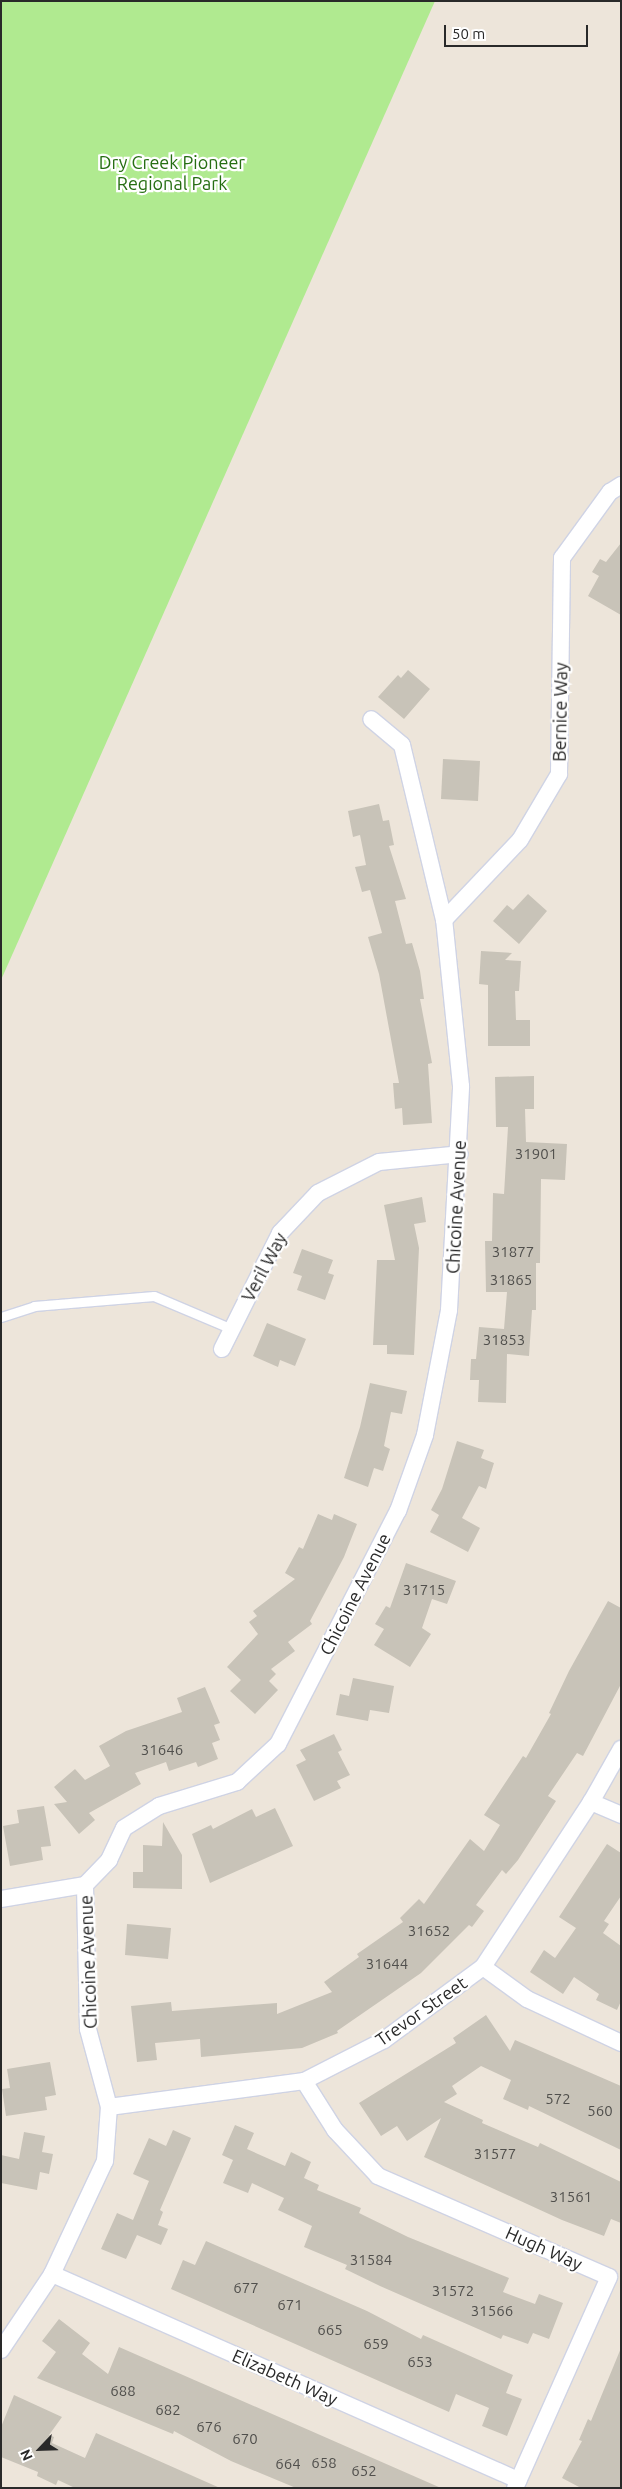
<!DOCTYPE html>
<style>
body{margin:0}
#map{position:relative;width:622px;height:2489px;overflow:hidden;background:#ede5da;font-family:Ubuntu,sans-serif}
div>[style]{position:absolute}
.green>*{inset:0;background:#b0ea90}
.building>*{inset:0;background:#c8c3b8}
.roads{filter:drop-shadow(1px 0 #cfd3e4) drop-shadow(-1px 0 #cfd3e4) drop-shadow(0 1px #cfd3e4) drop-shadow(0 -1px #cfd3e4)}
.lane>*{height:9px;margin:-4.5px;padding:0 4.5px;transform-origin:4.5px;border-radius:4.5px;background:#fff}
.street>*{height:16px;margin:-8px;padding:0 8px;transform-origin:8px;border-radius:8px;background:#fff}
span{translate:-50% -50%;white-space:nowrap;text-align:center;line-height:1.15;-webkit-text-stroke:4.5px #fff;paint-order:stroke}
.number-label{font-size:15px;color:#51504d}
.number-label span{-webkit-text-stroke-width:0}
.park-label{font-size:18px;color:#266e12}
.street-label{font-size:18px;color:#292929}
.frame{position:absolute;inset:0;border:2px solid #292929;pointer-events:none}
.north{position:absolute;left:15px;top:2424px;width:50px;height:50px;-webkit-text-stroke:4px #fff;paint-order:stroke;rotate:246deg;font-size:14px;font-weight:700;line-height:20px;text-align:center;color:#292929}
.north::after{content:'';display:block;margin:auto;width:18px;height:22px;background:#292929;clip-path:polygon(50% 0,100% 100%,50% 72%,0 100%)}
.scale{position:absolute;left:444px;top:25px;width:144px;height:22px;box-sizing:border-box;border:2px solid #292929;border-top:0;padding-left:6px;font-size:15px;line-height:18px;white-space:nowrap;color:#292929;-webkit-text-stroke:4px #fff;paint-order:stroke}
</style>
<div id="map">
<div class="green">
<div style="clip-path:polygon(1px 1px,435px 1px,1px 980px)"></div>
</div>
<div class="building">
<div style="clip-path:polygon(621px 543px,621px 615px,588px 596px,599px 576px,592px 572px,600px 559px,606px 562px)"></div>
<div style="clip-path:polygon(408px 670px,430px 689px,404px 719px,378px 697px,398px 675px,401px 678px)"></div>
<div style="clip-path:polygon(443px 759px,480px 761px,478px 801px,441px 799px)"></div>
<div style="clip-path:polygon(379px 804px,383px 821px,389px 820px,394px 845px,389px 846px,406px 899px,395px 901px,406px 944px,412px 943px,420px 971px,424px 999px,420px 999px,432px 1063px,428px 1064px,432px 1123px,403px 1125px,402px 1108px,395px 1109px,393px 1083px,399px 1083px,379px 974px,368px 937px,382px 933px,370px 890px,362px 892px,355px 867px,366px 865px,360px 835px,353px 837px,348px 811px)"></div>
<div style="clip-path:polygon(528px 894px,547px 911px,519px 944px,493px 921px,507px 905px,513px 910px)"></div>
<div style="clip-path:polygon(481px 951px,512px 953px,505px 960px,521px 961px,519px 991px,515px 991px,516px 1020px,530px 1020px,530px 1046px,488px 1046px,488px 985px,479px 984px)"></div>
<div style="clip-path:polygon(534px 1076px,534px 1109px,525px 1109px,526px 1142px,567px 1144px,565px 1180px,541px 1179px,540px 1263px,536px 1263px,536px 1310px,532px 1310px,529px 1356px,507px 1354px,506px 1403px,478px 1402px,479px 1380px,470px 1380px,471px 1359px,476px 1359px,479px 1327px,504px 1329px,507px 1292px,486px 1292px,485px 1241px,492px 1241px,493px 1193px,504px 1194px,508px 1127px,496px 1127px,495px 1077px)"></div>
<div style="clip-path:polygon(422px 1197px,426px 1222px,414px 1224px,419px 1248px,414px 1355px,387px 1354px,387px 1345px,373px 1345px,377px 1260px,395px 1260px,384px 1205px)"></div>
<div style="clip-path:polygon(302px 1249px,333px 1260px,328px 1273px,334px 1275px,325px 1300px,297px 1290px,302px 1276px,293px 1273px)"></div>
<div style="clip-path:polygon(267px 1323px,306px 1339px,295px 1366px,280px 1360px,278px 1367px,253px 1356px)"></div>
<div style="clip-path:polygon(370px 1383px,407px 1391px,402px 1414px,391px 1412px,384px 1446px,390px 1449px,383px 1471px,374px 1468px,368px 1487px,344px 1478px,360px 1427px)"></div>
<div style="clip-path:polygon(457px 1441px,484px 1450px,481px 1458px,494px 1463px,486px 1489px,479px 1486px,462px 1518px,480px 1528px,468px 1552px,430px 1532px,439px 1515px,431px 1510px,442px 1489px)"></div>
<div style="clip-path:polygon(318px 1514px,332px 1520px,334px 1514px,357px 1524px,344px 1557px,310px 1621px,312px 1624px,288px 1642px,295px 1651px,271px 1669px,276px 1674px,269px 1681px,278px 1690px,255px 1714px,230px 1691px,241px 1680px,227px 1667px,258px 1634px,249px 1622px,257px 1616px,253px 1611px,295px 1579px,285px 1573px,299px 1547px,303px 1549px)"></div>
<div style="clip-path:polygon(406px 1563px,456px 1581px,447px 1604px,432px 1599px,422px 1628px,431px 1634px,410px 1667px,374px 1645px,384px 1629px,375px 1624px,386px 1606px,390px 1608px)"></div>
<div style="clip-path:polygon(608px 1601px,621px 1608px,621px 1684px,583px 1756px,577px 1753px,548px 1796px,556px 1801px,518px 1860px,506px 1874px,502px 1870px,476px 1905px,484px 1911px,472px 1927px,469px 1925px,421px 1973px,337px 2031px,338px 2033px,302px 2048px,201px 2057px,200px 2039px,155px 2043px,157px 2060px,137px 2062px,131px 2006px,171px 2002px,172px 2011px,277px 2003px,277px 2014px,332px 1992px,324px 1982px,359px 1957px,357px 1954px,403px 1922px,400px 1918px,419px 1899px,424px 1904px,470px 1839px,484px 1851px,500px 1825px,484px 1815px,523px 1756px,526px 1758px,551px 1714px,549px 1713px,569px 1671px)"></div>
<div style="clip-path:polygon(353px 1678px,394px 1686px,389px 1713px,370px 1710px,368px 1721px,336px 1715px,340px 1694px,349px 1696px)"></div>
<div style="clip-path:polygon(205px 1687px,220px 1723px,214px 1725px,220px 1740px,212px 1743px,218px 1759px,198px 1767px,196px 1762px,169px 1771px,166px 1762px,135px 1773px,141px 1784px,89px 1813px,95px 1820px,79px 1834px,54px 1804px,67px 1802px,54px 1787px,75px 1769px,85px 1780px,110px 1766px,99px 1746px,126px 1731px,182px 1712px,177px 1698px)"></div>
<div style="clip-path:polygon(334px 1734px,342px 1750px,338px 1752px,350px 1775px,337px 1781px,341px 1788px,314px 1801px,296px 1765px,306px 1760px,300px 1750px)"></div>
<div style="clip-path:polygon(44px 1806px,51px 1846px,41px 1847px,43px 1860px,10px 1866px,3px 1826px,19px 1823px,17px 1810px)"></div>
<div style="clip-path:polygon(275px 1808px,293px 1846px,210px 1883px,192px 1834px,211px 1825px,213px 1829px,252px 1809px,256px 1817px)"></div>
<div style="clip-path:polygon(163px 1822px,182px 1855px,182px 1889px,133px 1888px,133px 1872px,143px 1872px,143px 1845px,162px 1846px)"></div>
<div style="clip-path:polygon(607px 1844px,621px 1853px,621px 1896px,604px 1921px,609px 1924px,603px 1933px,621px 1946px,621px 2001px,617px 2010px,596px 2000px,599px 1994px,574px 1977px,563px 1994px,530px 1972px,544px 1950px,555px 1958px,576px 1928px,559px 1917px)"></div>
<div style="clip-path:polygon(127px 1924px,171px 1928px,168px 1959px,125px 1955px)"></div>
<div style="clip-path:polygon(486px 2015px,510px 2051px,515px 2040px,621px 2086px,621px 2150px,529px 2106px,528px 2110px,503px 2099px,511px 2080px,481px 2066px,452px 2086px,457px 2094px,444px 2102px,483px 2120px,482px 2123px,538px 2147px,540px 2143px,621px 2182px,621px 2223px,611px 2219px,604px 2236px,562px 2220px,424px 2157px,441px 2118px,407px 2141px,397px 2126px,381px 2136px,359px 2103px,456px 2043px,453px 2038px)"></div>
<div style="clip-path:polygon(50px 2062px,56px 2095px,45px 2097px,47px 2110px,6px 2116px,2px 2089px,10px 2088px,7px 2069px)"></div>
<div style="clip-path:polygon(235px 2125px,254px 2133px,247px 2149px,285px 2166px,291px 2152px,311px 2162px,304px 2178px,319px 2185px,317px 2190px,361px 2208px,359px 2213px,408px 2237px,509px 2278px,503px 2292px,535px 2304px,539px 2294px,563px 2303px,549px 2339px,533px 2333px,528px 2344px,503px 2335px,501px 2339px,380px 2286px,345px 2269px,347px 2265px,304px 2247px,312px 2226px,278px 2210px,284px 2198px,252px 2183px,248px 2193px,223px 2183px,233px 2160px,222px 2155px)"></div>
<div style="clip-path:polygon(173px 2130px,191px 2138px,160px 2210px,163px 2212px,158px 2225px,168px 2229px,161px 2245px,137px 2235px,126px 2259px,101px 2249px,117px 2213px,133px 2220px,149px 2181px,133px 2174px,149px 2138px,166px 2146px)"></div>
<div style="clip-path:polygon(24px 2132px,45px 2136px,42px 2152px,53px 2154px,49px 2174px,40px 2172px,37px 2190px,1px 2183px,1px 2155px,19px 2159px)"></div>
<div style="clip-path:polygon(206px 2241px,367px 2311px,421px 2339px,423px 2335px,513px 2375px,506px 2393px,522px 2399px,507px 2436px,482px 2426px,489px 2408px,456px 2394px,449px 2412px,171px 2289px,183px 2260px,195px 2265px)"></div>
<div style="clip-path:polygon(59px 2319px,90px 2343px,82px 2354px,108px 2374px,119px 2347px,441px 2488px,296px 2488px,231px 2461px,174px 2431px,173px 2434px,37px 2378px,56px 2352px,42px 2341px)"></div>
<div style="clip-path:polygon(621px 2348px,621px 2488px,581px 2488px,562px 2478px,582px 2441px,579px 2440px,588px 2419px,591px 2421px)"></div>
<div style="clip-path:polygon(14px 2395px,62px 2417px,49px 2435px,54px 2437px,52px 2443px,85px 2458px,96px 2433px,220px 2488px,75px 2488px,58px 2480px,56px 2485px,37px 2476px,38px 2472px,1px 2457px,1px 2427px)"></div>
</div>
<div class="roads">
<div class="lane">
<div style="left:1px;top:1317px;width:35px;rotate:-18deg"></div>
<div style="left:34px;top:1306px;width:120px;rotate:-4.8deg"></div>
<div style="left:154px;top:1296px;width:85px;rotate:22.9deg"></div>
</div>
<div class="street">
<div style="left:444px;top:920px;width:110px;rotate:-46.5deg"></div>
<div style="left:520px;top:840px;width:77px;rotate:-59.4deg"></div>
<div style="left:559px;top:774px;width:216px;rotate:-89.2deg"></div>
<div style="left:562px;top:558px;width:82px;rotate:-54deg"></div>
<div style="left:610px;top:492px;width:13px;rotate:-32deg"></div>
<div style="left:222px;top:1349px;width:130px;rotate:-63.4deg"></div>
<div style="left:280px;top:1233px;width:55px;rotate:-46.5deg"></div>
<div style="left:318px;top:1193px;width:68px;rotate:-26.9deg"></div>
<div style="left:379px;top:1162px;width:81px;rotate:-5.6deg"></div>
<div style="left:591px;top:1802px;width:33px;rotate:23deg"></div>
<div style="left:1px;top:1899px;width:85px;rotate:-9.5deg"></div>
<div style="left:483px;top:1967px;width:54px;rotate:36deg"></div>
<div style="left:527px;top:1999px;width:104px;rotate:25.1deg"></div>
<div style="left:304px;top:2081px;width:58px;rotate:57.7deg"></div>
<div style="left:335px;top:2130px;width:63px;rotate:46.9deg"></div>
<div style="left:378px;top:2176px;width:252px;rotate:23.6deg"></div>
<div style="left:609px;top:2277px;width:231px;rotate:114deg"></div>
<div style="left:109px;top:2107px;width:197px;rotate:-7.6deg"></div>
<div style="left:304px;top:2081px;width:90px;rotate:-27.1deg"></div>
<div style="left:384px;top:2040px;width:123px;rotate:-36.4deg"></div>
<div style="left:483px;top:1967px;width:197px;rotate:-56.8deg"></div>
<div style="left:591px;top:1802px;width:61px;rotate:-60.5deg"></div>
<div style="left:52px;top:2274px;width:510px;rotate:23.85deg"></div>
<div style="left:1px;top:2350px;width:92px;rotate:-56.1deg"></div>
<div style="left:52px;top:2274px;width:125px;rotate:-64.9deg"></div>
<div style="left:105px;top:2161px;width:54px;rotate:-85.8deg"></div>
<div style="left:109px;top:2107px;width:81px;rotate:-105.1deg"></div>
<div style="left:88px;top:2029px;width:144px;rotate:-91.2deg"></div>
<div style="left:85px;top:1885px;width:35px;rotate:-46deg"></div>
<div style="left:109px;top:1860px;width:35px;rotate:-65deg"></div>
<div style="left:124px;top:1828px;width:41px;rotate:-32.2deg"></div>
<div style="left:159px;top:1806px;width:82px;rotate:-17.1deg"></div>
<div style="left:237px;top:1782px;width:56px;rotate:-42.8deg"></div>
<div style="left:278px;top:1744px;width:262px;rotate:-62.8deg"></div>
<div style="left:398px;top:1511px;width:81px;rotate:-70.4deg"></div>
<div style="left:425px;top:1435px;width:127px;rotate:-79.1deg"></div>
<div style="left:449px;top:1310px;width:224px;rotate:-86.9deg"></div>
<div style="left:461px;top:1086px;width:167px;rotate:-95.8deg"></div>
<div style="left:444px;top:920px;width:180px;rotate:-103.5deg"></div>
<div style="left:402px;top:745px;width:40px;rotate:-140deg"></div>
</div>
</div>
<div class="number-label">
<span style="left:536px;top:1154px">31901</span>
<span style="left:513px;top:1252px">31877</span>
<span style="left:511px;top:1280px">31865</span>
<span style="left:504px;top:1340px">31853</span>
<span style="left:424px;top:1590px">31715</span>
<span style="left:162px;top:1750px">31646</span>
<span style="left:429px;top:1931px">31652</span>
<span style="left:387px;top:1964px">31644</span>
<span style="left:558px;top:2099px">572</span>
<span style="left:600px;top:2111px">560</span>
<span style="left:495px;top:2154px">31577</span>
<span style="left:571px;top:2197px">31561</span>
<span style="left:371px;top:2260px">31584</span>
<span style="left:246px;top:2288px">677</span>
<span style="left:453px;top:2291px">31572</span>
<span style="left:290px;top:2305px">671</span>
<span style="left:492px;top:2311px">31566</span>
<span style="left:330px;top:2330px">665</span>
<span style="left:376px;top:2344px">659</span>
<span style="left:420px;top:2362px">653</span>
<span style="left:123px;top:2391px">688</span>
<span style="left:168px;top:2410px">682</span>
<span style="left:209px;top:2427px">676</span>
<span style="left:245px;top:2439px">670</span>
<span style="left:324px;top:2463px">658</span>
<span style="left:288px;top:2464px">664</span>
<span style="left:364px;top:2471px">652</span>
</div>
<div class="park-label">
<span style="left:172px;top:173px">Dry Creek Pioneer<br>Regional Park</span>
</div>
<div class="street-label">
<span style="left:560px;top:712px;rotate:-89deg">Bernice Way</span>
<span style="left:456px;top:1207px;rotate:-87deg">Chicoine Avenue</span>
<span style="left:264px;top:1267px;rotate:-62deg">Veril Way</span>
<span style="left:355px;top:1594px;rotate:-63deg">Chicoine Avenue</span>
<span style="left:88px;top:1962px;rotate:-92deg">Chicoine Avenue</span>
<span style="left:421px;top:2011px;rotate:-35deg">Trevor Street</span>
<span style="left:544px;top:2248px;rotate:24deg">Hugh Way</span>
<span style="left:285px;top:2377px;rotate:24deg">Elizabeth Way</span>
</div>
<div class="frame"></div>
<div class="north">N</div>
<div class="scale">50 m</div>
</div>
